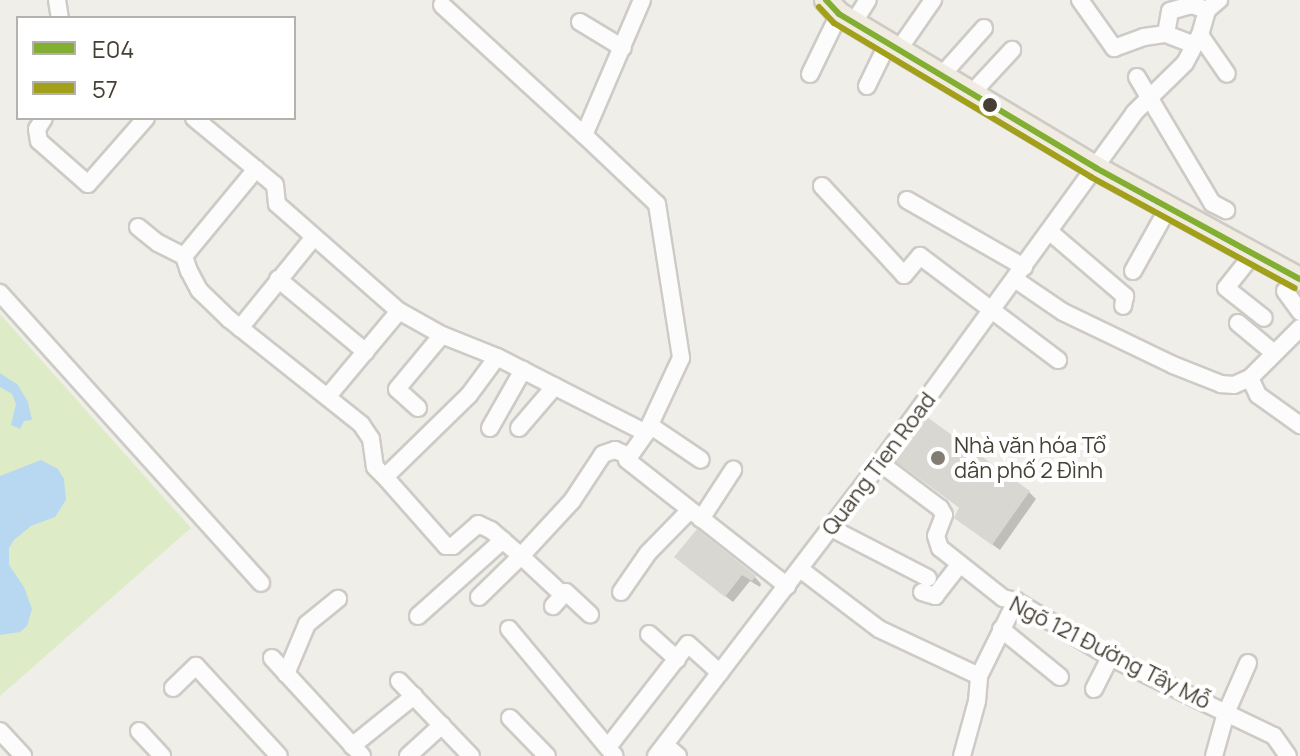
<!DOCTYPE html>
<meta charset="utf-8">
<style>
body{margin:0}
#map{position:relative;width:1300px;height:756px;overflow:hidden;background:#f0eee8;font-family:Manrope,sans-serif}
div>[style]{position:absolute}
.green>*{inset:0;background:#ddecc7}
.water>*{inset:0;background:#b7d8f0}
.shadow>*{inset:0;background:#0003}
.building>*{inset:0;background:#d9d7d1}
.roads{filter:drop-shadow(2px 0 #cecbc6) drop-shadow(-2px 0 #cecbc6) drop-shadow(0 2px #cecbc6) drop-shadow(0 -2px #cecbc6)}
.minor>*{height:16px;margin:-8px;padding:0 8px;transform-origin:8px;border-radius:8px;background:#fdfcfc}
.major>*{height:22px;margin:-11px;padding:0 11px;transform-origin:11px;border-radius:11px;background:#f1ece2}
.bus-1>*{height:6px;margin:-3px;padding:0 3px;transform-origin:3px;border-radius:3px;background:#82ae32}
.bus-2>*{height:6px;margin:-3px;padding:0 3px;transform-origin:3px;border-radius:3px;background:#a29f1a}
.dots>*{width:22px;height:22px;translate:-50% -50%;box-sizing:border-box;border:4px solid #fff;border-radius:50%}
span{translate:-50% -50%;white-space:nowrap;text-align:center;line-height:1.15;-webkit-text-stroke:8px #fff;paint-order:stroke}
.poi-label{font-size:22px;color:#463f34}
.left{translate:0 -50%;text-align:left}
.street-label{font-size:22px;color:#463f34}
.legend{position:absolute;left:16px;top:16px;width:280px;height:104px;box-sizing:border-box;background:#fff;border:2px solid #b5b2ae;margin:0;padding:10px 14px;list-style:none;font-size:24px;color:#463f34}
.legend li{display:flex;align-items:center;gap:16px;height:40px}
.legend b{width:40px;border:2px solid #b5b2ae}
</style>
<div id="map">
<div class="green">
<div style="clip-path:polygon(0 314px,191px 528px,0 696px)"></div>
</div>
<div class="water">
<div style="clip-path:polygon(0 373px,18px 385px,28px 402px,32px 420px,24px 421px,20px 429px,11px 425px,16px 404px,12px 394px,0 387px)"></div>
<div style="clip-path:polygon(41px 460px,58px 469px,64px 479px,66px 500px,55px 517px,31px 526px,14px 540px,9px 548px,9px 565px,24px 587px,32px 609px,27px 626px,20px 632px,0 635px,0 476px)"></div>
</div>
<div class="shadow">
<div style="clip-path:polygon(905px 467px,1029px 492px,1036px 499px,1000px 550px,964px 524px,960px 508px)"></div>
<div style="clip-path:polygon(683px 563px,755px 577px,761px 584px,760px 587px,750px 581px,733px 602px)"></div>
</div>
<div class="building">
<div style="clip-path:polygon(927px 417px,1030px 491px,992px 545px,954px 518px,959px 507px,895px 461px)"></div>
<div style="clip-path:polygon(697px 529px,756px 576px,752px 581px,742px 575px,725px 597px,674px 557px)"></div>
</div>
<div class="roads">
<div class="minor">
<div style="left:57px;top:0;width:18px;rotate:81deg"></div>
<div style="left:642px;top:0;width:147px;rotate:113.2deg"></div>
<div style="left:584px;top:135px;width:100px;rotate:43.4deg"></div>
<div style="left:657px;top:204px;width:156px;rotate:81.1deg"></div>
<div style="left:681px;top:358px;width:83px;rotate:115deg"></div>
<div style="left:1080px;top:0;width:59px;rotate:54.7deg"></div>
<div style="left:1114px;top:48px;width:32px;rotate:-20deg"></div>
<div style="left:1144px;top:37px;width:22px;rotate:-8deg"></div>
<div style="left:1166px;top:34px;width:30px;rotate:21deg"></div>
<div style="left:442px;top:5px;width:193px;rotate:42.5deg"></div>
<div style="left:580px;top:22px;width:50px;rotate:31.2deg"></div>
<div style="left:854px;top:22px;width:26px;rotate:-58deg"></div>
<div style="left:1166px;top:34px;width:23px;rotate:-80deg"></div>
<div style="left:1170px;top:11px;width:22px;rotate:-16deg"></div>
<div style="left:1191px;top:5px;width:17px;rotate:17deg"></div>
<div style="left:1200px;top:35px;width:47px;rotate:55.3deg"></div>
<div style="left:899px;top:49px;width:60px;rotate:-55.2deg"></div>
<div style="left:810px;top:74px;width:67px;rotate:-64.2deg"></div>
<div style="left:942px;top:75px;width:63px;rotate:-48.2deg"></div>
<div style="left:1137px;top:77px;width:147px;rotate:59.2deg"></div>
<div style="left:1212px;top:203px;width:16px;rotate:27deg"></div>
<div style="left:867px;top:86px;width:48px;rotate:-64deg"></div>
<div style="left:972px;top:93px;width:59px;rotate:-47.1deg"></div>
<div style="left:44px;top:118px;width:13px;rotate:122deg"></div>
<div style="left:37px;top:129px;width:12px;rotate:81deg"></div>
<div style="left:39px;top:141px;width:65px;rotate:41.3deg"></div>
<div style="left:88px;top:184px;width:88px;rotate:-48.7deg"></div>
<div style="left:194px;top:118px;width:105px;rotate:39.6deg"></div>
<div style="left:275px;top:185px;width:19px;rotate:84deg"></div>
<div style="left:277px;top:204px;width:162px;rotate:41.3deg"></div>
<div style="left:399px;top:311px;width:49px;rotate:29.2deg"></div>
<div style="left:442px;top:335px;width:59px;rotate:21.8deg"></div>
<div style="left:497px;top:357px;width:167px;rotate:27deg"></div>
<div style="left:646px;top:433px;width:33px;rotate:125deg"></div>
<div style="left:627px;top:460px;width:204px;rotate:38.2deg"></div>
<div style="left:256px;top:169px;width:113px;rotate:129.6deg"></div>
<div style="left:184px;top:256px;width:16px;rotate:72deg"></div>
<div style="left:189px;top:271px;width:21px;rotate:62deg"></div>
<div style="left:199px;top:290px;width:42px;rotate:44deg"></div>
<div style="left:229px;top:319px;width:169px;rotate:38.5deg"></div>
<div style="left:361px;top:424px;width:18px;rotate:56deg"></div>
<div style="left:371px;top:439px;width:28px;rotate:82deg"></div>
<div style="left:375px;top:467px;width:14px;rotate:45deg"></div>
<div style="left:385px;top:477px;width:117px;rotate:-44.3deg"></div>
<div style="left:469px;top:395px;width:47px;rotate:-53.6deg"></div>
<div style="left:822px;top:186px;width:121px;rotate:47.3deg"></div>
<div style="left:904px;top:275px;width:25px;rotate:-50deg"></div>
<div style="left:920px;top:256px;width:173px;rotate:37deg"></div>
<div style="left:907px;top:200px;width:135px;rotate:29.8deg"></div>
<div style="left:138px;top:227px;width:26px;rotate:39deg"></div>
<div style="left:158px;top:243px;width:29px;rotate:27deg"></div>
<div style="left:1050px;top:232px;width:99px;rotate:40.5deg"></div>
<div style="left:1125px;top:296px;width:10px;rotate:101deg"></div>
<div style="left:1253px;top:254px;width:43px;rotate:128.5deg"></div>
<div style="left:1226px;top:288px;width:48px;rotate:38.3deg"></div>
<div style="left:1133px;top:271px;width:72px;rotate:-60.9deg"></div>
<div style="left:278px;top:279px;width:114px;rotate:39.7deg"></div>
<div style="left:1016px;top:280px;width:57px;rotate:34.2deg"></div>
<div style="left:1063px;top:312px;width:122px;rotate:25.7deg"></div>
<div style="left:1173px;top:365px;width:52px;rotate:21.6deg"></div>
<div style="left:1221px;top:384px;width:13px;rotate:4deg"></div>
<div style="left:1234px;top:385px;width:17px;rotate:-24deg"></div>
<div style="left:1285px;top:291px;width:26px;rotate:54deg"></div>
<div style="left:0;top:293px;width:390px;rotate:48deg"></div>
<div style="left:1238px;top:323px;width:47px;rotate:39.8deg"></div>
<div style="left:240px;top:328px;width:117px;rotate:-50.9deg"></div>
<div style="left:1300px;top:328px;width:71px;rotate:135deg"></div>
<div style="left:1250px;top:378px;width:19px;rotate:65deg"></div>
<div style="left:1258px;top:395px;width:52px;rotate:35.5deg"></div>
<div style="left:329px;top:395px;width:109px;rotate:-50.2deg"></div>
<div style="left:418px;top:408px;width:28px;rotate:-138deg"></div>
<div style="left:397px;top:389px;width:70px;rotate:-50.2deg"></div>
<div style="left:651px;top:426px;width:60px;rotate:34.2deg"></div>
<div style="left:490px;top:428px;width:67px;rotate:-60.4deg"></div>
<div style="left:519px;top:428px;width:55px;rotate:-49.4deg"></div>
<div style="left:880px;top:463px;width:75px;rotate:36.9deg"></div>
<div style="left:940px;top:508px;width:8px;rotate:60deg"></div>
<div style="left:944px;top:515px;width:22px;rotate:111deg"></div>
<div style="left:936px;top:536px;width:13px;rotate:72deg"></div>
<div style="left:940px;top:548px;width:80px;rotate:38.4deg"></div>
<div style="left:1003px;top:598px;width:13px;rotate:13deg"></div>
<div style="left:1016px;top:601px;width:109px;rotate:30.8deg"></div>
<div style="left:1110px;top:657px;width:129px;rotate:25.8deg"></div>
<div style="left:1226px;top:713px;width:45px;rotate:105.6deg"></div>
<div style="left:385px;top:477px;width:92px;rotate:48.5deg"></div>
<div style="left:446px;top:546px;width:7px"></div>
<div style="left:453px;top:546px;width:33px;rotate:-41deg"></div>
<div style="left:478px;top:524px;width:14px;rotate:25deg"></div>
<div style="left:491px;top:530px;width:40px;rotate:41deg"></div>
<div style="left:521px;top:556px;width:75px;rotate:-47.2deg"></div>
<div style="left:572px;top:501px;width:56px;rotate:-56.6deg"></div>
<div style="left:603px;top:454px;width:13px;rotate:-18deg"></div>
<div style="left:615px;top:450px;width:15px;rotate:23deg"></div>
<div style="left:701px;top:519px;width:59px;rotate:-56.9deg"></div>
<div style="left:831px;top:528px;width:109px;rotate:27.3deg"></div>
<div style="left:800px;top:569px;width:99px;rotate:37.2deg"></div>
<div style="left:879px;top:629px;width:110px;rotate:25.2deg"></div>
<div style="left:621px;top:592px;width:47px;rotate:-55.3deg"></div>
<div style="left:648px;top:553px;width:60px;rotate:-45.7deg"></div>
<div style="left:922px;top:592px;width:14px;rotate:17deg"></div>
<div style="left:935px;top:596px;width:39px;rotate:-52deg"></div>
<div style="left:563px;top:595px;width:4px;rotate:-45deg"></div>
<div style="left:566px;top:592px;width:33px;rotate:43deg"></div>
<div style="left:479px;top:597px;width:59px;rotate:-44.3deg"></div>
<div style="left:521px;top:556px;width:57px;rotate:42.9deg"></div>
<div style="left:563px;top:595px;width:15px;rotate:132deg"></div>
<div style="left:418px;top:616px;width:114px;rotate:-41.8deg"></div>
<div style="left:509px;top:629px;width:165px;rotate:50.2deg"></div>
<div style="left:1001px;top:629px;width:76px;rotate:39.1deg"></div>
<div style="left:649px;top:634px;width:38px;rotate:42deg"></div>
<div style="left:272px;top:658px;width:133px;rotate:47.4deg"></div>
<div style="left:1248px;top:663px;width:55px;rotate:113.7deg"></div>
<div style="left:1226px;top:713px;width:53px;rotate:25.6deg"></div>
<div style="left:1274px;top:736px;width:24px;rotate:55deg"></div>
<div style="left:286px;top:674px;width:54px;rotate:-67.2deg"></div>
<div style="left:307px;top:624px;width:40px;rotate:-39deg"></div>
<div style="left:399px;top:681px;width:104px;rotate:46.2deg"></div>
<div style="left:173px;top:688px;width:32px;rotate:-44deg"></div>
<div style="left:196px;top:666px;width:122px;rotate:47.3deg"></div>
<div style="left:1094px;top:689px;width:36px;rotate:-63deg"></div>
<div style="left:510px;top:718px;width:53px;rotate:45.8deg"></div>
<div style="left:0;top:731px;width:34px;rotate:47deg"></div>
<div style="left:139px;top:731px;width:34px;rotate:47deg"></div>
<div style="left:665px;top:745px;width:17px;rotate:40deg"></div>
<div style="left:352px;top:746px;width:80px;rotate:-38.9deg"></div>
<div style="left:608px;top:747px;width:130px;rotate:-52.2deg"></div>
<div style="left:688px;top:644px;width:43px;rotate:42.2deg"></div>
<div style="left:408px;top:756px;width:46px;rotate:-42.4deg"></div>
<div style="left:656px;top:756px;width:360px;rotate:-52.6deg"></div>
<div style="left:875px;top:470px;width:441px;rotate:-54deg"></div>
<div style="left:1134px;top:113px;width:71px;rotate:-44.4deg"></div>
<div style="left:1185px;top:63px;width:32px;rotate:-62deg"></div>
<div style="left:1200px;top:35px;width:26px;rotate:-74deg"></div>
<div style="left:1207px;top:10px;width:16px;rotate:-40deg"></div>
<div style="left:962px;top:756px;width:57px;rotate:-74.7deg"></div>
<div style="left:977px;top:701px;width:25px;rotate:-85deg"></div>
<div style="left:979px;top:676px;width:84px;rotate:-63.7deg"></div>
</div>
<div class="major">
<div style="left:826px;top:0;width:19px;rotate:47deg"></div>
<div style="left:839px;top:14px;width:300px;rotate:30.9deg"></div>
<div style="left:1096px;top:168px;width:232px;rotate:28.6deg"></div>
</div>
</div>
<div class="bus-1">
<div style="left:826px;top:0;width:19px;rotate:47deg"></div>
<div style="left:839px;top:14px;width:300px;rotate:30.9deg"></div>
<div style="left:1096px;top:168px;width:232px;rotate:28.6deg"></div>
</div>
<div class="bus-2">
<div style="left:819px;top:7px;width:22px;rotate:47deg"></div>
<div style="left:834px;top:23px;width:300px;rotate:30.9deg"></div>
<div style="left:1091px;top:177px;width:232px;rotate:28.6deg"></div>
</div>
<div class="dots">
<div style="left:990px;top:105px;background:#463f34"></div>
<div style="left:938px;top:458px;background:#827c73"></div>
</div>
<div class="poi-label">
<span class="left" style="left:954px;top:458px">Nhà văn hóa Tổ<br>dân phố 2 Đình</span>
</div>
<div class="street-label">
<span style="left:879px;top:464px;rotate:-53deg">Quang Tien Road</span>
<span style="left:1110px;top:653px;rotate:27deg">Ngõ 121 Đường Tây Mỗ</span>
</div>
<ul class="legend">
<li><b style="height:10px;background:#82ae32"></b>E04</li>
<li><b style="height:10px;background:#a29f1a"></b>57</li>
</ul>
</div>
